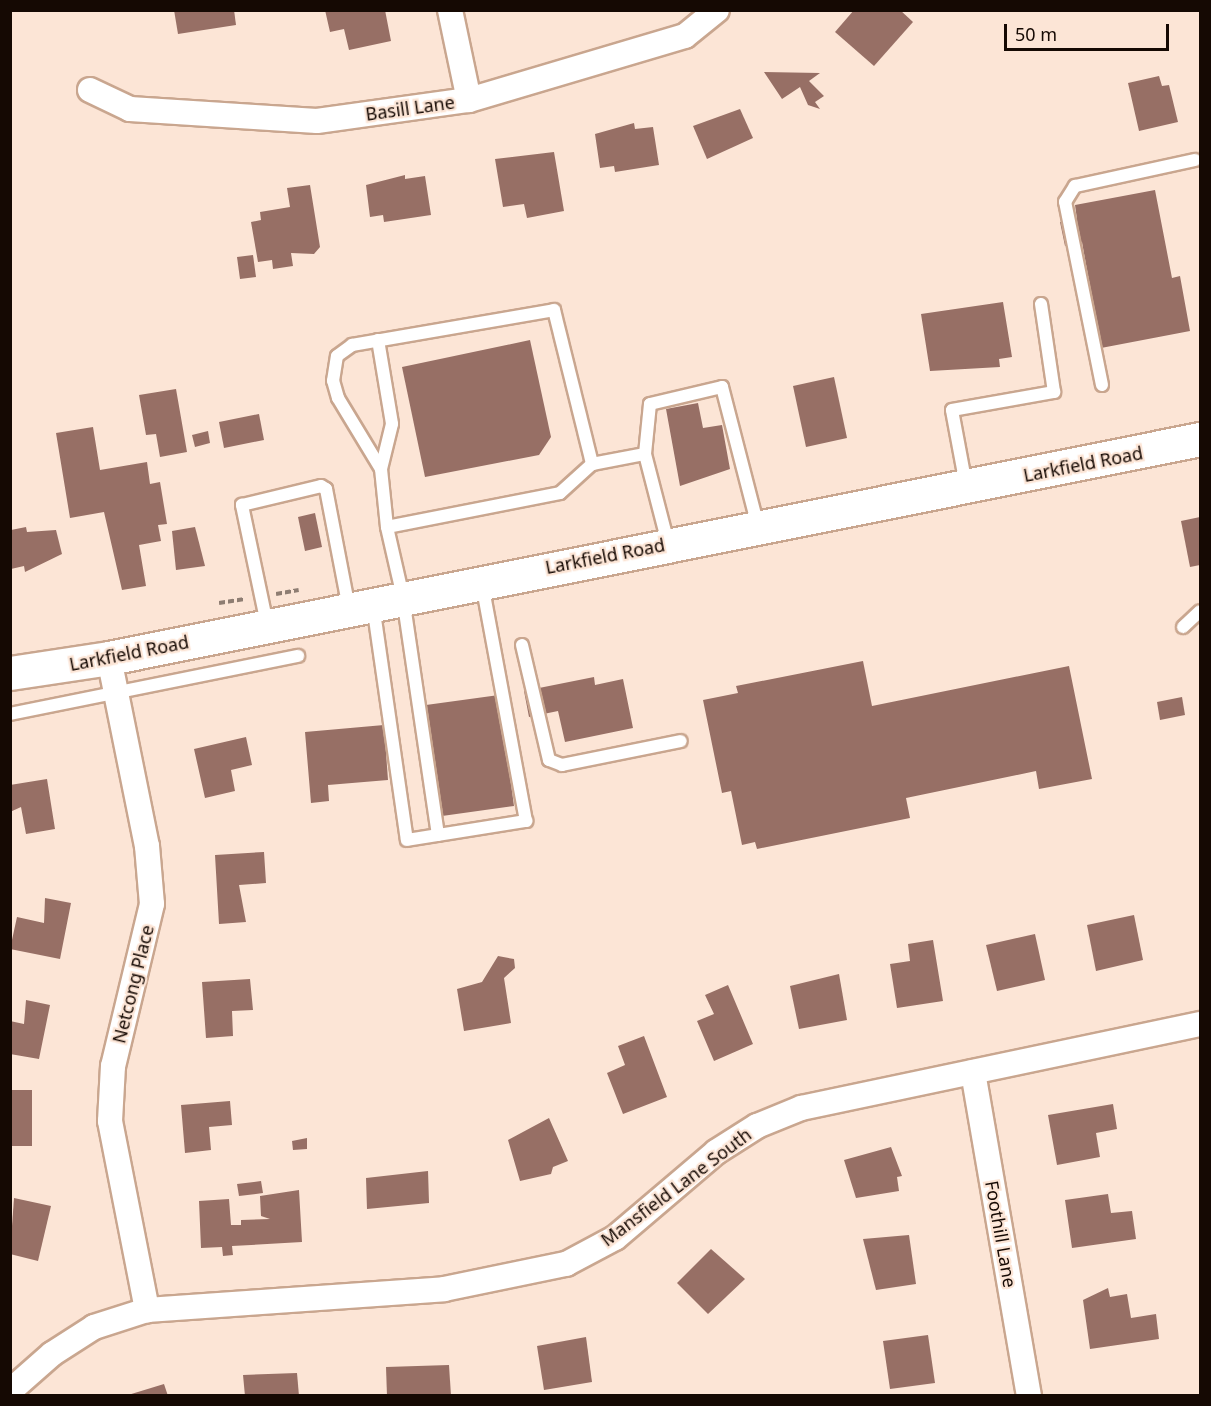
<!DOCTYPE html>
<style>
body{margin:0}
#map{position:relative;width:1211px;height:1406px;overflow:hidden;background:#fce5d6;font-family:"Noto Sans",sans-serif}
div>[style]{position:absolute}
.building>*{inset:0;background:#976f65}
.path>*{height:4px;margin-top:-2px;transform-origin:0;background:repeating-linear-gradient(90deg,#8e7d72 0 6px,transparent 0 9px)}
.roads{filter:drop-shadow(2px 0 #c9a68f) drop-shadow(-2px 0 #c9a68f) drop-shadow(0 2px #c9a68f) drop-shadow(0 -2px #c9a68f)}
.lane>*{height:12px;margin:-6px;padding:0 6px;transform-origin:6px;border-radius:6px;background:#fff}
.street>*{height:24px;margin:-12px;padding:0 12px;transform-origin:12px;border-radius:12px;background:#fff}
.secondary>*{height:33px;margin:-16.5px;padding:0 16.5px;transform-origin:16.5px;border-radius:16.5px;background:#fff}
span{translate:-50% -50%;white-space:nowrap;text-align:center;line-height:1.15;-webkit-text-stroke:4.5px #fce5d6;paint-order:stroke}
.street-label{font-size:18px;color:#150903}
.frame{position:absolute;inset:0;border:12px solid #150903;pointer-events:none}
.scale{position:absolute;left:1004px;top:24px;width:165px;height:27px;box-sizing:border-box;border:3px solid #150903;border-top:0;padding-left:8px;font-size:18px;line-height:21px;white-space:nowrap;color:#150903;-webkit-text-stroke:4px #fce5d6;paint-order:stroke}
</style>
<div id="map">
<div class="building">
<div style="clip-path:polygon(174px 10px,234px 10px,236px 25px,178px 34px)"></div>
<div style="clip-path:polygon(325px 10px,385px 10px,391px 41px,349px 50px,344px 29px,330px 32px)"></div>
<div style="clip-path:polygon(854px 10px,900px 10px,913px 22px,874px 66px,835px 32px)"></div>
<div style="clip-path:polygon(764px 72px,820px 73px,809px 81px,824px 96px,815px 102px,820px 109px,808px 105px,800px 87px,782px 99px)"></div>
<div style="clip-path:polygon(1159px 76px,1162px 86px,1169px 85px,1178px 122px,1139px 131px,1128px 83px)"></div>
<div style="clip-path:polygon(740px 109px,753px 138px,707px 159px,693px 126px)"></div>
<div style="clip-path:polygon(634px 123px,635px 129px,653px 127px,659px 165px,615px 172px,614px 166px,600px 168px,595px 134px)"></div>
<div style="clip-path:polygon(554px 152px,564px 211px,527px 218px,524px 204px,503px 207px,495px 159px)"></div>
<div style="clip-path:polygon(405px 175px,405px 179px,425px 176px,431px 215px,384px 222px,383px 215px,370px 217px,366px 185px)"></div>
<div style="clip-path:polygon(310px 185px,320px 247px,314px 254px,291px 253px,293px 266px,273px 269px,272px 260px,258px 262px,251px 222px,261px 220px,260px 212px,290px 207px,287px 188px)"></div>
<div style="clip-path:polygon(1155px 190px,1172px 278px,1180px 276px,1190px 331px,1101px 348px,1082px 242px,1065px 246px,1060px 222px,1077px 219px,1075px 205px)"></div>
<div style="clip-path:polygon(253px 255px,256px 277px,240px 279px,237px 257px)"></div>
<div style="clip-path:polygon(1003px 302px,1012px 357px,999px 359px,1000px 367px,930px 371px,921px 314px)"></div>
<div style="clip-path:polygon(530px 340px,551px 437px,539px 455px,425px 477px,402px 367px)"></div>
<div style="clip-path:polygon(834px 377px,847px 438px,806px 447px,793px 386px)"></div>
<div style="clip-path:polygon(176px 389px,187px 452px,160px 457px,156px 434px,146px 435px,139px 395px)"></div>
<div style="clip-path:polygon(698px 403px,703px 428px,722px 425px,730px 469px,680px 486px,666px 409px)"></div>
<div style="clip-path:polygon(259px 414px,264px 440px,224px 448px,219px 422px)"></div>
<div style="clip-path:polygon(93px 427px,100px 470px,147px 462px,150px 484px,160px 482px,167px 524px,158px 525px,161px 541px,139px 545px,146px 586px,122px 590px,104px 512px,70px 518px,56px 433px)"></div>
<div style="clip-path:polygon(208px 431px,210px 443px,195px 447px,192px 435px)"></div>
<div style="clip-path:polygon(315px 513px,322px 547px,305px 551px,298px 517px)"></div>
<div style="clip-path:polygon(1200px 517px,1200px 565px,1190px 567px,1181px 521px)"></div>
<div style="clip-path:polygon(26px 527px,27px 532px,56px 530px,62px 554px,25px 572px,24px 566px,11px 569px,10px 536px,11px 530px)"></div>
<div style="clip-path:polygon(195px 527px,205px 566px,176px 570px,172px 531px)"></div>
<div style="clip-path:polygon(863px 661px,872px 706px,1069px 666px,1092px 779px,1039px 789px,1036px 771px,906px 798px,910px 818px,757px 849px,755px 842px,742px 845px,731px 791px,722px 793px,703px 700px,738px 693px,736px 686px)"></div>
<div style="clip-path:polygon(594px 677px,595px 685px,623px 679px,633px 728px,565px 742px,558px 711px,529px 717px,524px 691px)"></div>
<div style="clip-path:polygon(499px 695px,514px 806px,442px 816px,426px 705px)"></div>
<div style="clip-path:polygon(1182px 697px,1185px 715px,1160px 720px,1157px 702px)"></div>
<div style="clip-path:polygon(384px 725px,388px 780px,328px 785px,329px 801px,311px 803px,305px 732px)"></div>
<div style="clip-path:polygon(246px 737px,252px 765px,231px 770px,235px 791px,205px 798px,194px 749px)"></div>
<div style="clip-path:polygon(47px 779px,55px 829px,26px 834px,21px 807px,10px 812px,10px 785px)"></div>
<div style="clip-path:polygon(264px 852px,266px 883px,239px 885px,246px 922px,219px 924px,215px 855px)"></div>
<div style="clip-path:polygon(45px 898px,71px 903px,60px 959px,10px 949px,17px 917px,44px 923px)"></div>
<div style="clip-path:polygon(1134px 915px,1143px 960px,1096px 971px,1087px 925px)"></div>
<div style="clip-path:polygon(1035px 934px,1045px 980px,997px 991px,986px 945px)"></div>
<div style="clip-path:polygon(933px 940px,943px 1001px,897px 1008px,890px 964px,910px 961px,908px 944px)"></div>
<div style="clip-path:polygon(498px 956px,514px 959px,515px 968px,504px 978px,511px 1023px,464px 1031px,457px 989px,482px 982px)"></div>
<div style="clip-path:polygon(839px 974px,847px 1020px,799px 1029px,790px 986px)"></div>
<div style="clip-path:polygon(250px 979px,253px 1010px,232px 1011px,233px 1036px,206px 1038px,202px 982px)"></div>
<div style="clip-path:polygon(728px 985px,753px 1044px,714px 1061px,697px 1021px,714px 1014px,705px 995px)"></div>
<div style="clip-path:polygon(26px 1000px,50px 1005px,39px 1059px,10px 1054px,10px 1021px,24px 1024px)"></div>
<div style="clip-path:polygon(644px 1036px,667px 1097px,623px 1114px,607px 1073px,625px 1065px,618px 1046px)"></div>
<div style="clip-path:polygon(10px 1090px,32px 1090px,32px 1146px,10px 1146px)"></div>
<div style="clip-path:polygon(230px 1101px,232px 1125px,209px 1127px,211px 1150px,185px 1153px,181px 1105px)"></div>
<div style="clip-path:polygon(1113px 1104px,1117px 1129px,1096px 1133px,1100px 1157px,1057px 1165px,1048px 1115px)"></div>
<div style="clip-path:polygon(549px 1118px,568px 1161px,553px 1167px,551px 1174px,520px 1181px,508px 1140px)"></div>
<div style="clip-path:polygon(307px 1138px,307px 1149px,293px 1150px,292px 1141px)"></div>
<div style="clip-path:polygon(891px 1147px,902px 1176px,897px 1177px,899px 1191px,856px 1198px,844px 1160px)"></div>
<div style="clip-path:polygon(428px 1171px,429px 1203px,367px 1209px,366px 1178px)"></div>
<div style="clip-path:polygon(261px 1181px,263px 1193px,239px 1196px,237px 1184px)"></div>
<div style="clip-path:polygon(299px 1190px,302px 1242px,232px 1246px,233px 1255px,223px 1256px,222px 1247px,201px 1248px,199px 1201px,229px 1199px,231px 1225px,241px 1225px,241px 1220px,270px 1219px,261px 1216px,260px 1196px)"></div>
<div style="clip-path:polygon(1108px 1194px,1111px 1213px,1132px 1211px,1136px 1239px,1072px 1248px,1065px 1200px)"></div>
<div style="clip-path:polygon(14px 1198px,51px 1206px,38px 1261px,10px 1254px)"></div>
<div style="clip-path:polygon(909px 1235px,916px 1284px,876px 1290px,863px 1239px)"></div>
<div style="clip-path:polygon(711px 1249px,745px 1279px,708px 1314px,677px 1283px)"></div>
<div style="clip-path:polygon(1108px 1288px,1110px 1297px,1127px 1294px,1131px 1318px,1156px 1314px,1159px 1339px,1090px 1349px,1083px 1300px)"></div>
<div style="clip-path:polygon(928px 1335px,935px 1383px,890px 1389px,883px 1341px)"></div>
<div style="clip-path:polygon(586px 1337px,592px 1382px,544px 1390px,537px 1346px)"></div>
<div style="clip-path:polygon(449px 1365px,451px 1396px,387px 1396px,386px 1367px)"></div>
<div style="clip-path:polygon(297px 1373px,299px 1396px,245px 1396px,243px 1375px)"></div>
<div style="clip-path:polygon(164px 1384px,168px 1396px,128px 1396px,128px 1395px)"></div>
</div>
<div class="path">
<div style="left:276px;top:594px;width:23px;rotate:-10deg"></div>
<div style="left:219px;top:603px;width:26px;rotate:-9deg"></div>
</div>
<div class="roads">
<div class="lane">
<div style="left:378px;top:340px;width:85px;rotate:80.5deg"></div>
<div style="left:392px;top:424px;width:46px;rotate:103.7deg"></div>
<div style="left:381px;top:469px;width:58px;rotate:84.1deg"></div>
<div style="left:1102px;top:385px;width:187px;rotate:-101.4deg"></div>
<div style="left:1065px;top:202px;width:19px;rotate:-58deg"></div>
<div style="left:1075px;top:186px;width:123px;rotate:-12.2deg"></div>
<div style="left:381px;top:469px;width:83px;rotate:-121.2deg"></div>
<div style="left:338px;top:398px;width:18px;rotate:-106deg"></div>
<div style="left:333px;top:381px;width:25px;rotate:-81deg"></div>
<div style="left:337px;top:356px;width:19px;rotate:-36deg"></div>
<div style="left:352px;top:345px;width:205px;rotate:-9.8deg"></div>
<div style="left:554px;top:310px;width:159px;rotate:76.1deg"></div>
<div style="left:966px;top:485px;width:76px;rotate:-100.6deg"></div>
<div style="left:952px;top:410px;width:104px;rotate:-10deg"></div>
<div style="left:1054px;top:392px;width:89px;rotate:-98.4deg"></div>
<div style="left:668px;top:543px;width:92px;rotate:-104.5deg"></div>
<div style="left:645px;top:454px;width:50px;rotate:-84.3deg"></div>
<div style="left:650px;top:404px;width:74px;rotate:-13.3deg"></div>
<div style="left:722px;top:387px;width:144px;rotate:75.5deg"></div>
<div style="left:373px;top:605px;width:237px;rotate:81.8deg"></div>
<div style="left:407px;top:840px;width:121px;rotate:-9.1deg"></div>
<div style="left:526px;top:821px;width:242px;rotate:-100.5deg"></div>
<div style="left:267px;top:624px;width:122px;rotate:-101.9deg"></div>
<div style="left:242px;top:505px;width:81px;rotate:-13.5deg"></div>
<div style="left:321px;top:486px;width:6px;rotate:31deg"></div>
<div style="left:326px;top:489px;width:122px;rotate:79.1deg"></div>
<div style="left:1183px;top:627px;width:23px;rotate:-43deg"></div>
<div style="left:522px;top:645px;width:118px;rotate:76.8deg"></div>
<div style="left:549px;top:760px;width:14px;rotate:21deg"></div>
<div style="left:562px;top:765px;width:121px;rotate:-11.4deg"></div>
<div style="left:10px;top:714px;width:294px;rotate:-11.4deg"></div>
<div style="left:438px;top:835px;width:241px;rotate:-98.4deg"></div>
<div style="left:403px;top:597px;width:72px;rotate:-102.9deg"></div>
<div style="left:387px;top:527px;width:176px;rotate:-11.1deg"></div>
<div style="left:560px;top:493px;width:43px;rotate:-42.2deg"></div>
<div style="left:592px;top:464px;width:54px;rotate:-10.7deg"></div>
</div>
<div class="street">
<div style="left:450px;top:10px;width:92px;rotate:78.1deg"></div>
<div style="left:90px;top:90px;width:44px;rotate:25.4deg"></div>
<div style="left:130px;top:109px;width:187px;rotate:3.7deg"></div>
<div style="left:317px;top:121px;width:153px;rotate:-7.9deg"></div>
<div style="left:469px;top:100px;width:225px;rotate:-16.5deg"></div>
<div style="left:685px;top:36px;width:41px;rotate:-39.1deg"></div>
<div style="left:109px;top:658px;width:192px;rotate:78.6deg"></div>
<div style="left:147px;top:846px;width:58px;rotate:85.1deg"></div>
<div style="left:152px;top:904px;width:167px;rotate:103.5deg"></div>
<div style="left:113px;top:1066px;width:55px;rotate:93.1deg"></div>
<div style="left:110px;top:1121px;width:193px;rotate:78.9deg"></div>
<div style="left:973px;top:1072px;width:329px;rotate:80.2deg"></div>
<div style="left:10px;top:1391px;width:56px;rotate:-41.4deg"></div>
<div style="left:52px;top:1354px;width:50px;rotate:-32.7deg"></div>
<div style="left:94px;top:1327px;width:56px;rotate:-17.8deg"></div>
<div style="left:147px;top:1310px;width:298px;rotate:-4deg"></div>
<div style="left:444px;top:1289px;width:125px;rotate:-11.6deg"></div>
<div style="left:566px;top:1264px;width:55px;rotate:-28deg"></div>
<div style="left:615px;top:1238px;width:133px;rotate:-40.4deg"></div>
<div style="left:716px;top:1152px;width:49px;rotate:-32.4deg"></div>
<div style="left:757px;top:1126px;width:48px;rotate:-22.2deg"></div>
<div style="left:801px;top:1108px;width:408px;rotate:-11.9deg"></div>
</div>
<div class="secondary">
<div style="left:10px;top:673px;width:100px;rotate:-8.6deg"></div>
<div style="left:109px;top:658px;width:1113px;rotate:-11.35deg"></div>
</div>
</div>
<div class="street-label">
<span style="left:410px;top:108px;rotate:-8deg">Basill Lane</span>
<span style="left:1083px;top:464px;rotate:-11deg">Larkfield Road</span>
<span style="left:605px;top:556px;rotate:-11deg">Larkfield Road</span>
<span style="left:129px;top:653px;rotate:-11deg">Larkfield Road</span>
<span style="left:133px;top:984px;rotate:-76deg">Netcong Place</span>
<span style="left:676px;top:1187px;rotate:-37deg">Mansfield Lane South</span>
<span style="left:1001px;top:1234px;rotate:80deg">Foothill Lane</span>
</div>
<div class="frame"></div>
<div class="scale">50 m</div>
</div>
